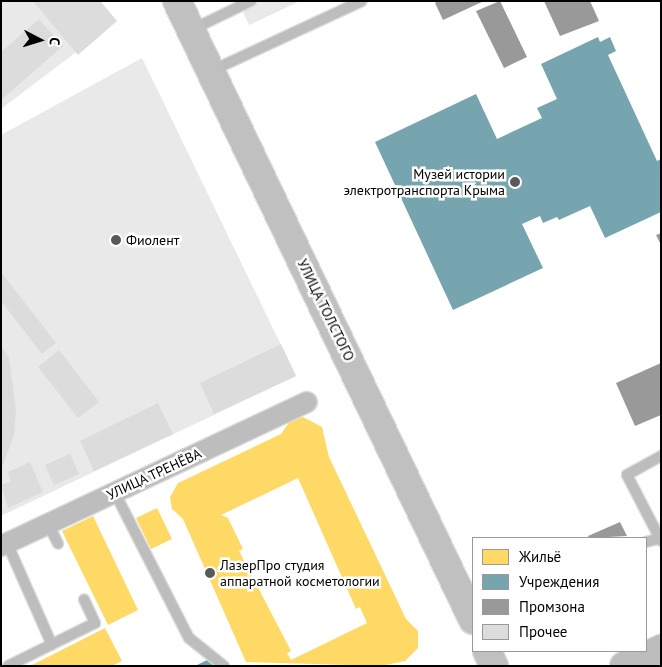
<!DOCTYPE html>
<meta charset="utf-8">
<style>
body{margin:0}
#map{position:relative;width:662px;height:667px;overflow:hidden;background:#fff;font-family:"PT Sans",sans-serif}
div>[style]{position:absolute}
.green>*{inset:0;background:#e9e9e9}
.homes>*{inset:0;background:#ffd966}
.public>*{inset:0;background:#76a5af}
.industry>*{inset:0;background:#999}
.building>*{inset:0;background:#dcdcdc}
.roads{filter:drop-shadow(1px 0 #dbdbdb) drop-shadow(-1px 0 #dbdbdb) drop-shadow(0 1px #dbdbdb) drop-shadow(0 -1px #dbdbdb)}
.lane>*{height:10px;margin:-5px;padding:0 5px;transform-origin:5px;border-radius:5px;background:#bdbdbd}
.street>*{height:20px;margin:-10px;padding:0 10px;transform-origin:10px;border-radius:10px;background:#bdbdbd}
.secondary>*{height:28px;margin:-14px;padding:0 14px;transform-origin:14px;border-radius:14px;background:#c0c0c0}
.primary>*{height:28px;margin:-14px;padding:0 14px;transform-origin:14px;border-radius:14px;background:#bdbdbd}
.dots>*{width:14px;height:14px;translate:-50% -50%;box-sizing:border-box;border:2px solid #fff;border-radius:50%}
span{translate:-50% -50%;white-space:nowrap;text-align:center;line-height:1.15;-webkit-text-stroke:5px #fff;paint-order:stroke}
.poi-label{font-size:14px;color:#000}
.right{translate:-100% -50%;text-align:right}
.left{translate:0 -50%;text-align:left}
.street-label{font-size:14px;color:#000}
.frame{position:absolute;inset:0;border:2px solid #000;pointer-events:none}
.legend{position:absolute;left:472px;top:537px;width:175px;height:115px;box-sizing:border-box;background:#fff;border:1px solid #999;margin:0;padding:6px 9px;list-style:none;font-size:15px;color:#000}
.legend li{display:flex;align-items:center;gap:10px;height:25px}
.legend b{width:25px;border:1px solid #999}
.north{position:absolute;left:15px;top:15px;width:50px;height:50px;-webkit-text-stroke:4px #fff;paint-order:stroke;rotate:95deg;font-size:14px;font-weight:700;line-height:20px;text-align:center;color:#000}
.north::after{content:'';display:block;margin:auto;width:18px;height:22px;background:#000;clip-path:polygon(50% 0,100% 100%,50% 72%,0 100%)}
</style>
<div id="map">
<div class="green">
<div style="clip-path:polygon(1px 1px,100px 1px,117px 21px,1px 109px)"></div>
<div style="clip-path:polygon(238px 1px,300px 1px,249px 25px)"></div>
<div style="clip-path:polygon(142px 58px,296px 376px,1px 516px,1px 135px)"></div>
</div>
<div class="homes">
<div style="clip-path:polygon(evenodd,303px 417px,322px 427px,329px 457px,406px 619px,418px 631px,418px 648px,405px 661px,381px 666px,246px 662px,183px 519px,172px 509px,170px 497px,178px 483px,281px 434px,290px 421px,303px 417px,298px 478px,356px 609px,360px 607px,367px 623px,291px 660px,287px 653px,291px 651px,239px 551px,243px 549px,228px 518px,221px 515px,298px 478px)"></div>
<div style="clip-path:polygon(157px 508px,172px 539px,151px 549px,136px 518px)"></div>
<div style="clip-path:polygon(93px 516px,138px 610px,108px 625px,62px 531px)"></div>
<div style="clip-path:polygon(105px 628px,122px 661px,112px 666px,30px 666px)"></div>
</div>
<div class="public">
<div style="clip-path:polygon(598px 37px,600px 42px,610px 37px,616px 51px,608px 55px,657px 161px,661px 159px,661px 212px,605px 238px,590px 206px,559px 220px,557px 217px,543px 223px,540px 216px,522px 224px,543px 268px,453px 310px,375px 142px,476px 94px,497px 139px,542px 118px,537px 108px,557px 99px,541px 64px)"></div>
<div style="clip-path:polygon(213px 657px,217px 666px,195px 666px)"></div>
</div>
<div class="industry">
<div style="clip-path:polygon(484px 1px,443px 20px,435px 3px,438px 1px)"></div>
<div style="clip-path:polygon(500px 1px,527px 57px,504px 68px,476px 11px)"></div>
<div style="clip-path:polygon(544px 1px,590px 1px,599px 21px,560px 36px)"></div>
<div style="clip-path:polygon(661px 233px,661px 245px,656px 235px)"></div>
<div style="clip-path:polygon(661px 363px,661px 415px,635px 426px,616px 383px)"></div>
<div style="clip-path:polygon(620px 522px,627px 536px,589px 538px,588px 536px)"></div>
</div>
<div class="building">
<div style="clip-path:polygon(33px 1px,100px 1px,117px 21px,78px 55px)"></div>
<div style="clip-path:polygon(39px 19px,63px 46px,1px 100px,1px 52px)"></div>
<div style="clip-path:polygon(1px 272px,56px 343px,42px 354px,1px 301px)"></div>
<div style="clip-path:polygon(281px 344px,296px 376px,214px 414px,200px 383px)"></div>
<div style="clip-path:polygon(1px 345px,9px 358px,16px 410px,14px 435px,1px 470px)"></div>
<div style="clip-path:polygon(59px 350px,99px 402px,78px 418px,38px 367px)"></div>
<div style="clip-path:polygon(158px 403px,173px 434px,94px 471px,80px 441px)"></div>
<div style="clip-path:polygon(70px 454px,79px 474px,54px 485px,45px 465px)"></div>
<div style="clip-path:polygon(30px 462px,43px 492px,8px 508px,1px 485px,11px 481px,8px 472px)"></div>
</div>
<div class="roads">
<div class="lane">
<div style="left:191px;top:30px;width:67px;rotate:-25.8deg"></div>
<div style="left:211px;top:71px;width:166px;rotate:-24.9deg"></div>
<div style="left:661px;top:456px;width:39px;rotate:151deg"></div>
<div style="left:627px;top:475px;width:74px;rotate:62.7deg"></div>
<div style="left:115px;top:493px;width:163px;rotate:63deg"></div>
<div style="left:189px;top:638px;width:45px;rotate:38.7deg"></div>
<div style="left:48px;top:524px;width:22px;rotate:63deg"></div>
<div style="left:646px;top:542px;width:16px;rotate:-15deg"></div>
<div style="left:7px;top:543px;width:111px;rotate:66.2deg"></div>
<div style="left:8px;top:666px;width:97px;rotate:-26.3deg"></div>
<div style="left:95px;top:623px;width:26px;rotate:-115deg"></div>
</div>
<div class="street">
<div style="left:1px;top:546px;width:338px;rotate:-25.2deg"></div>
</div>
<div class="secondary">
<div style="left:177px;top:1px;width:686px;rotate:64.44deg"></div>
<div style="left:487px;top:651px;width:17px;rotate:65deg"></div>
</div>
<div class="primary">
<div style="left:624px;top:666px;width:41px;rotate:-24.7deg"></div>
</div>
</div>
<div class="dots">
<div style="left:515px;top:182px;background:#595959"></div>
<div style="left:116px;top:240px;background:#595959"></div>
<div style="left:210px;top:573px;background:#595959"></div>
</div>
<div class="poi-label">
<span class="right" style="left:505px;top:182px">Музей истории<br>электротранспорта Крыма</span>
<span class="left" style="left:126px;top:240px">Фиолент</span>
<span class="left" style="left:220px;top:573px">ЛазерПро студия<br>аппаратной косметологии</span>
</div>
<div class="street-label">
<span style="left:326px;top:310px;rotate:64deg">УЛИЦА ТОЛСТОГО</span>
<span style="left:154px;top:474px;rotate:-25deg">УЛИЦА ТРЕНЁВА</span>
</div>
<div class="frame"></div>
<ul class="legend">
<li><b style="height:14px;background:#ffd966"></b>Жильё</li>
<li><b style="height:14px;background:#76a5af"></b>Учреждения</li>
<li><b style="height:14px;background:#999"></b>Промзона</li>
<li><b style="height:14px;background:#dcdcdc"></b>Прочее</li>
</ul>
<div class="north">С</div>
</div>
